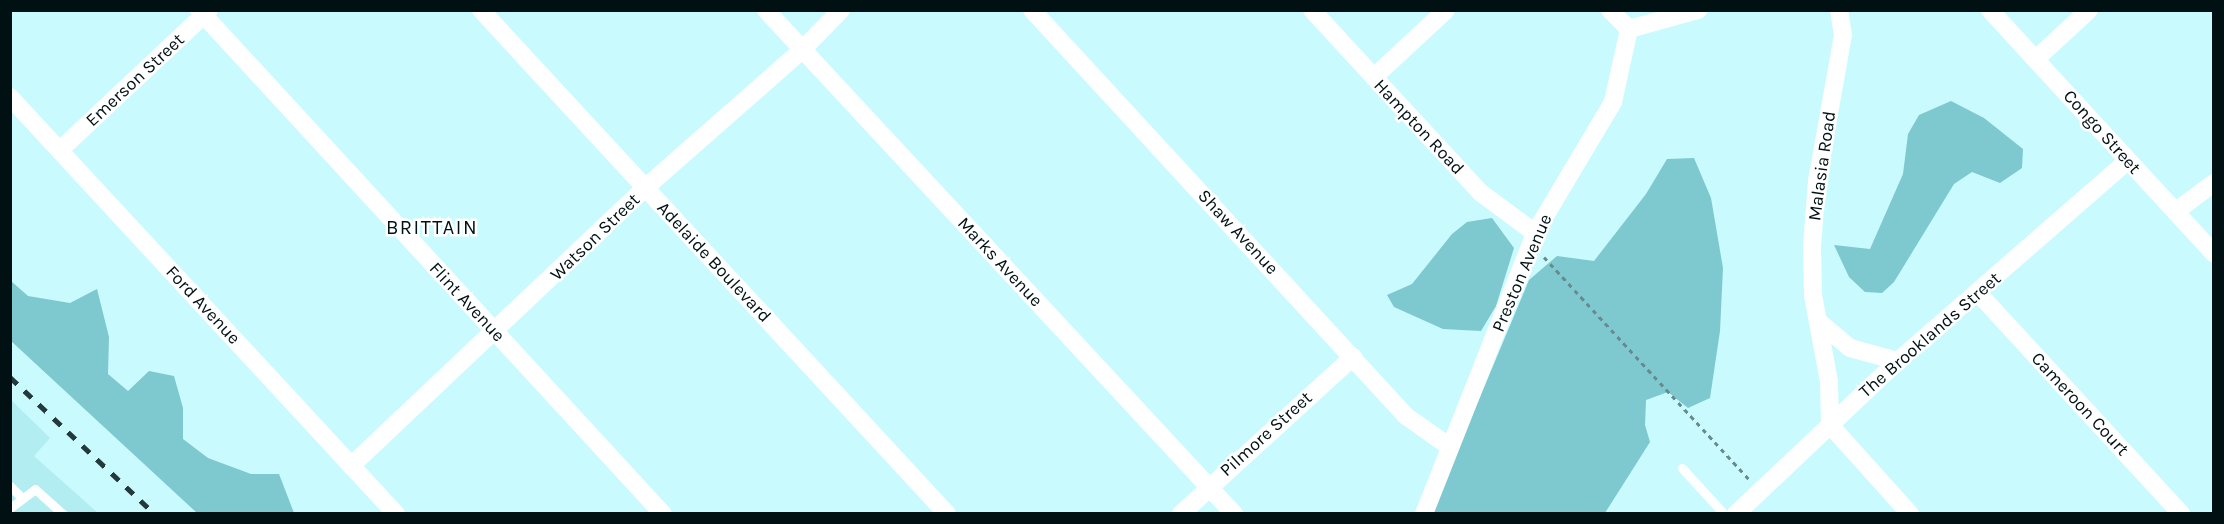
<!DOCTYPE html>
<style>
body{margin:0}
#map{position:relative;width:2224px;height:524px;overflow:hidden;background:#c9fafe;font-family:Karla,sans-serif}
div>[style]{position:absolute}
.built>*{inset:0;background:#b2edf1}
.forest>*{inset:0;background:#7ec8cf}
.path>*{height:3px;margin-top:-1.5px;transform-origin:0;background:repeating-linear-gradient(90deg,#698a8d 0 4.5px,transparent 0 9px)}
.lane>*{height:9px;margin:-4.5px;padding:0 4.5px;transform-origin:4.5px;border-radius:4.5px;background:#fff}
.street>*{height:18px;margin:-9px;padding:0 9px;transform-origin:9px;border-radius:9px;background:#fff}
.rail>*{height:4.5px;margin-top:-2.25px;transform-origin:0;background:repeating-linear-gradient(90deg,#23393b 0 10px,transparent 0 20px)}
span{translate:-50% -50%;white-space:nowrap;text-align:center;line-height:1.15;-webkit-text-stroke:5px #fff;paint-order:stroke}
.street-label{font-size:18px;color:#011113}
.neighbourhood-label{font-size:20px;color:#011113;letter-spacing:1.5px}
.frame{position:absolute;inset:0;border:12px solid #011113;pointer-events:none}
</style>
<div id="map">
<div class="built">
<div style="clip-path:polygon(10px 399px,50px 438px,34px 456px,98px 513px,11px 513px)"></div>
</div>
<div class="forest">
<div style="clip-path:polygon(1951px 101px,1984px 118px,2023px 149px,2022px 168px,2000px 183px,1972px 172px,1954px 184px,1894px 282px,1882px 293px,1865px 292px,1849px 277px,1834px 245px,1870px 249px,1903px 174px,1908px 134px,1919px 115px)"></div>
<div style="clip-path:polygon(1694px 158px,1711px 198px,1723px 268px,1720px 331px,1710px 398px,1688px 408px,1668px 392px,1646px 400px,1645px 425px,1650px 442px,1605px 513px,1431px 514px,1529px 280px,1557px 256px,1594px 261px,1646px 194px,1667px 159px)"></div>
<div style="clip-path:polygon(1492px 218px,1514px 248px,1496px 306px,1481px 331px,1443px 329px,1394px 307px,1387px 295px,1412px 284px,1452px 234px,1467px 222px)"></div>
<div style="clip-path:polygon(11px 281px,28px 296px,70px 303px,97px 289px,109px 337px,108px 374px,128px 391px,149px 371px,174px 376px,183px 408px,183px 439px,208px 458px,251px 474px,279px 474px,294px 513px,197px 513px,11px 341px)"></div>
</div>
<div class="path">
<div style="left:1544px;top:257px;width:302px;rotate:47.3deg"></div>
</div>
<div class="lane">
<div style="left:1682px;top:468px;width:62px;rotate:47.6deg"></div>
<div style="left:10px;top:486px;width:17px;rotate:45deg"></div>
<div style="left:10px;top:508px;width:31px;rotate:-37deg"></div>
<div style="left:35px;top:489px;width:38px;rotate:42deg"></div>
</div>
<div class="street">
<div style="left:199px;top:10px;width:685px;rotate:47.37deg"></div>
<div style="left:481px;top:10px;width:686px;rotate:47.24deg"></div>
<div style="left:766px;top:10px;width:688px;rotate:47.12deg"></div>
<div style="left:1032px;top:10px;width:552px;rotate:47.35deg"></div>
<div style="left:1406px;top:416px;width:54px;rotate:35.2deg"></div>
<div style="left:1312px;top:10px;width:249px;rotate:47.3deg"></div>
<div style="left:1481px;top:193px;width:67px;rotate:36.5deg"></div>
<div style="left:1610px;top:10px;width:27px;rotate:45deg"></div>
<div style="left:1839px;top:10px;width:25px;rotate:81deg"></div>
<div style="left:1843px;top:35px;width:148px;rotate:100.1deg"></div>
<div style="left:1817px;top:181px;width:65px;rotate:94.4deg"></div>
<div style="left:1812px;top:246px;width:49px;rotate:88.8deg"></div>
<div style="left:1813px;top:295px;width:87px;rotate:79.5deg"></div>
<div style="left:1829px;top:381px;width:44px;rotate:88.7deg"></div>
<div style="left:1830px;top:425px;width:120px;rotate:48deg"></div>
<div style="left:1990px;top:10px;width:331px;rotate:47.4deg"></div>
<div style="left:1629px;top:29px;width:72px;rotate:-15.4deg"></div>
<div style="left:2036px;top:59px;width:72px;rotate:-42.8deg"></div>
<div style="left:1374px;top:77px;width:98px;rotate:-42.9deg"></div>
<div style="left:10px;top:97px;width:568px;rotate:47.21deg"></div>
<div style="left:60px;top:150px;width:204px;rotate:-43.2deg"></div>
<div style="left:2176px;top:211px;width:47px;rotate:-36.4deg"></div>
<div style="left:1979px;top:294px;width:299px;rotate:47.4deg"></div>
<div style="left:1819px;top:322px;width:40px;rotate:40deg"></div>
<div style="left:1850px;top:348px;width:50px;rotate:15.2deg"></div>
<div style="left:351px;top:466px;width:405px;rotate:-43.4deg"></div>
<div style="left:645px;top:188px;width:209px;rotate:-41.3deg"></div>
<div style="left:802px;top:50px;width:56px;rotate:-45.7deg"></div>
<div style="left:1181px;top:514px;width:233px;rotate:-42.4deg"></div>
<div style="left:1424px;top:514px;width:302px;rotate:-68.4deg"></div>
<div style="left:1535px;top:233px;width:152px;rotate:-59.2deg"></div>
<div style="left:1613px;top:102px;width:75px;rotate:-77.6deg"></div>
<div style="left:1736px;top:514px;width:223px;rotate:-43.4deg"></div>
<div style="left:1898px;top:361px;width:304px;rotate:-41.1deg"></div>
</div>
<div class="rail">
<div style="left:10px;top:377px;width:199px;rotate:43.4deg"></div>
</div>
<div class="street-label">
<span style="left:135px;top:80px;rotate:-43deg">Emerson Street</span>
<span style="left:1419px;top:127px;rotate:47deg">Hampton Road</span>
<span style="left:2102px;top:132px;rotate:48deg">Congo Street</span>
<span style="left:1822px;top:166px;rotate:-82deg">Malasia Road</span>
<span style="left:1238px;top:232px;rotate:47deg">Shaw Avenue</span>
<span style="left:595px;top:237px;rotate:-44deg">Watson Street</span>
<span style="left:714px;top:262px;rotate:47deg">Adelaide Boulevard</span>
<span style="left:1000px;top:262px;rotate:47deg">Marks Avenue</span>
<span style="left:1522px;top:273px;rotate:-67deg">Preston Avenue</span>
<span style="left:467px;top:302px;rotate:47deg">Flint Avenue</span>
<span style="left:203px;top:305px;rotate:47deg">Ford Avenue</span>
<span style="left:1930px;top:335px;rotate:-41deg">The Brooklands Street</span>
<span style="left:2080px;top:404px;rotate:47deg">Cameroon Court</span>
<span style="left:1266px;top:434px;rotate:-42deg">Pilmore Street</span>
</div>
<div class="neighbourhood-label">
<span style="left:432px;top:227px">BRITTAIN</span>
</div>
<div class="frame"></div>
</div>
